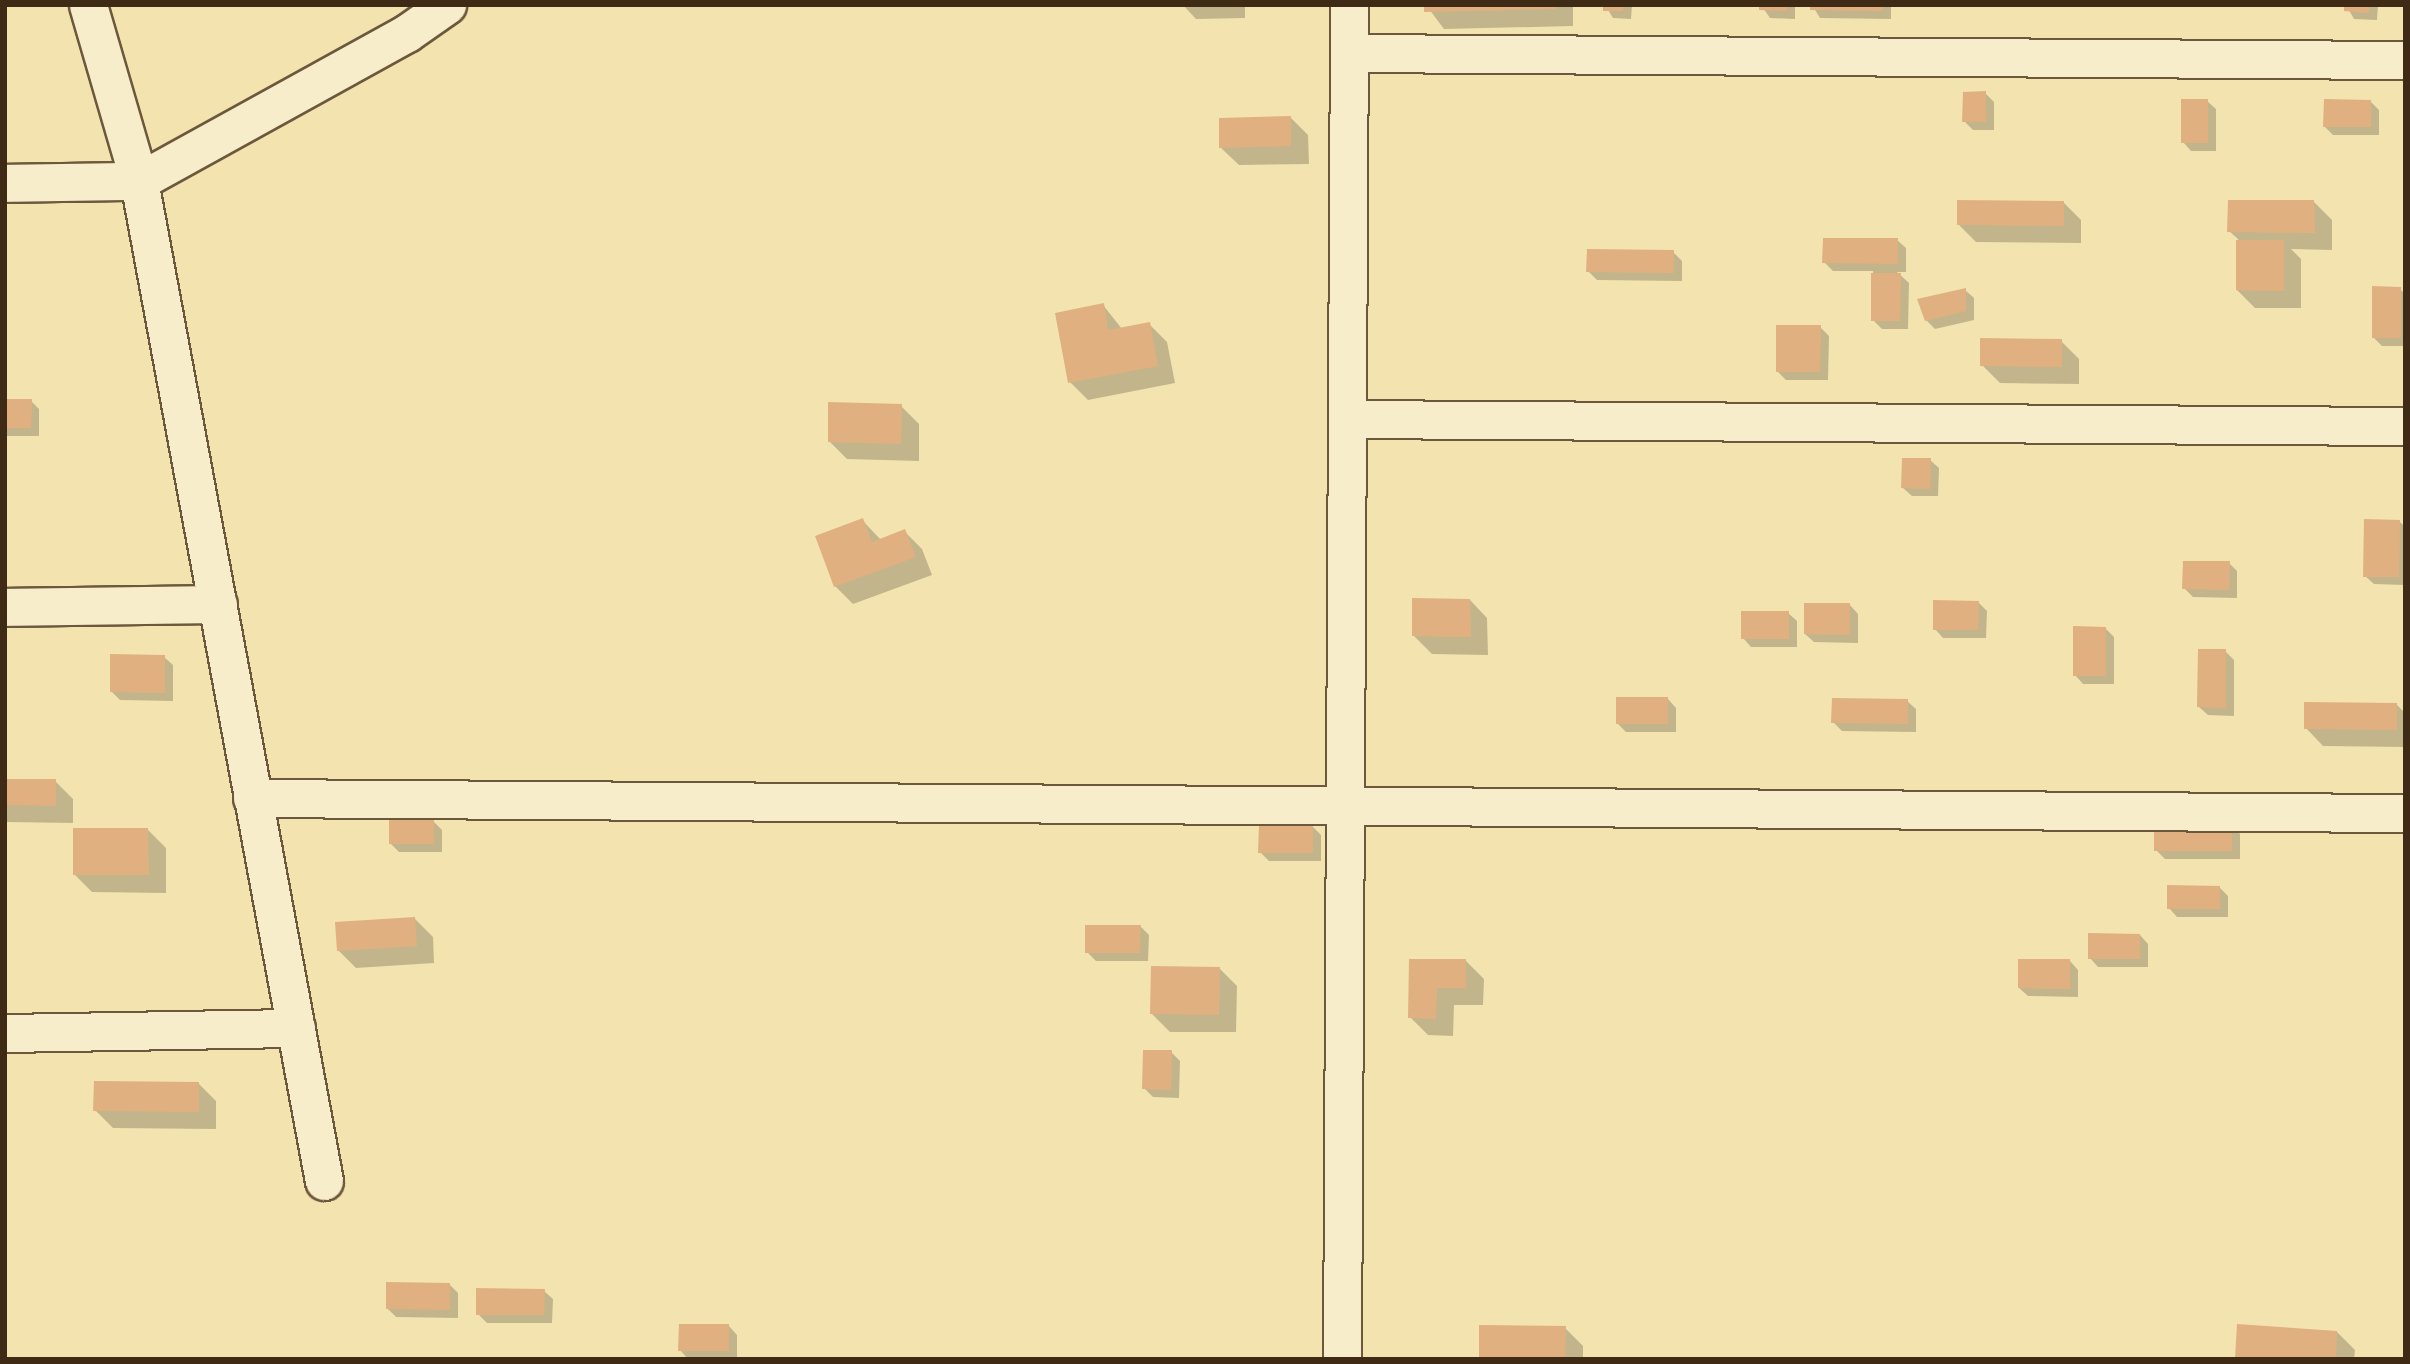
<!DOCTYPE html>
<style>
body{margin:0}
#map{position:relative;width:2410px;height:1364px;overflow:hidden;background:#f3e3af;font-family:"Sorts Mill Goudy",serif}
div>[style]{position:absolute}
.shadow>*{inset:0;background:#0003}
.building>*{inset:0;background:#e1b081}
.roads{filter:drop-shadow(2px 0 #6c583c) drop-shadow(-2px 0 #6c583c) drop-shadow(0 2px #6c583c) drop-shadow(0 -2px #6c583c)}
.street>*{height:37px;margin:-18.5px;padding:0 18.5px;transform-origin:18.5px;border-radius:18.5px;background:#f7edcb}
span{translate:-50% -50%;white-space:nowrap;text-align:center;line-height:1.15;-webkit-text-stroke:5px #f7edcb;paint-order:stroke}
.frame{position:absolute;inset:0;border:7px solid #3f2a15;pointer-events:none}
</style>
<div id="map">
<div class="shadow">
<div style="clip-path:polygon(1183px 5px,1245px 5px,1245px 18px,1196px 19px)"></div>
<div style="clip-path:polygon(1426px 5px,1573px 5px,1573px 26px,1444px 29px)"></div>
<div style="clip-path:polygon(1605px 5px,1632px 5px,1631px 19px,1613px 18px)"></div>
<div style="clip-path:polygon(1761px 5px,1795px 5px,1795px 19px,1770px 18px)"></div>
<div style="clip-path:polygon(1812px 5px,1891px 5px,1891px 19px,1820px 18px)"></div>
<div style="clip-path:polygon(2346px 5px,2378px 5px,2377px 20px,2354px 19px)"></div>
<div style="clip-path:polygon(1985px 93px,1994px 102px,1994px 130px,1973px 130px,1964px 121px)"></div>
<div style="clip-path:polygon(2207px 101px,2216px 109px,2216px 151px,2191px 151px,2183px 142px)"></div>
<div style="clip-path:polygon(2371px 102px,2379px 110px,2379px 135px,2333px 135px,2325px 127px)"></div>
<div style="clip-path:polygon(1290px 117px,1308px 135px,1309px 164px,1239px 165px,1221px 148px)"></div>
<div style="clip-path:polygon(2063px 202px,2081px 220px,2081px 243px,1976px 242px,1958px 224px)"></div>
<div style="clip-path:polygon(2314px 202px,2332px 220px,2332px 250px,2291px 249px,2301px 259px,2301px 308px,2255px 308px,2237px 290px,2238px 239px,2229px 231px)"></div>
<div style="clip-path:polygon(1897px 240px,1906px 248px,1906px 272px,1897px 272px,1909px 283px,1908px 329px,1882px 329px,1873px 320px,1873px 271px,1833px 271px,1824px 262px)"></div>
<div style="clip-path:polygon(1673px 252px,1682px 261px,1682px 281px,1597px 280px,1588px 271px)"></div>
<div style="clip-path:polygon(2400px 289px,2405px 294px,2405px 346px,2382px 346px,2373px 337px)"></div>
<div style="clip-path:polygon(1965px 290px,1974px 298px,1974px 320px,1935px 329px,1926px 320px)"></div>
<div style="clip-path:polygon(1103px 305px,1122px 329px,1149px 324px,1167px 342px,1175px 383px,1088px 400px,1070px 382px)"></div>
<div style="clip-path:polygon(1820px 327px,1829px 336px,1828px 380px,1786px 380px,1777px 371px)"></div>
<div style="clip-path:polygon(2061px 341px,2079px 359px,2079px 384px,2000px 383px,1982px 365px)"></div>
<div style="clip-path:polygon(5px 401px,31px 401px,39px 409px,39px 436px,5px 436px)"></div>
<div style="clip-path:polygon(901px 406px,919px 424px,919px 461px,847px 459px,830px 442px)"></div>
<div style="clip-path:polygon(1930px 460px,1939px 468px,1938px 496px,1912px 496px,1903px 488px)"></div>
<div style="clip-path:polygon(862px 520px,881px 540px,904px 531px,922px 549px,932px 575px,853px 604px,835px 586px)"></div>
<div style="clip-path:polygon(2399px 521px,2405px 527px,2405px 585px,2374px 584px,2365px 576px)"></div>
<div style="clip-path:polygon(2229px 563px,2237px 571px,2237px 598px,2193px 597px,2184px 588px)"></div>
<div style="clip-path:polygon(1470px 600px,1487px 618px,1488px 655px,1432px 654px,1414px 636px)"></div>
<div style="clip-path:polygon(1978px 602px,1987px 611px,1986px 638px,1943px 638px,1935px 629px)"></div>
<div style="clip-path:polygon(1850px 605px,1858px 614px,1858px 643px,1814px 642px,1805px 634px)"></div>
<div style="clip-path:polygon(1788px 613px,1797px 621px,1797px 647px,1751px 647px,1743px 638px)"></div>
<div style="clip-path:polygon(2105px 628px,2114px 637px,2114px 684px,2083px 684px,2075px 675px)"></div>
<div style="clip-path:polygon(2225px 651px,2234px 660px,2234px 716px,2208px 715px,2199px 707px)"></div>
<div style="clip-path:polygon(164px 657px,173px 665px,173px 701px,120px 700px,112px 692px)"></div>
<div style="clip-path:polygon(1668px 699px,1676px 708px,1676px 732px,1626px 732px,1617px 723px)"></div>
<div style="clip-path:polygon(1907px 701px,1916px 709px,1916px 732px,1842px 731px,1833px 722px)"></div>
<div style="clip-path:polygon(2396px 704px,2405px 713px,2405px 747px,2323px 746px,2306px 728px)"></div>
<div style="clip-path:polygon(5px 780px,55px 781px,73px 799px,73px 823px,5px 822px)"></div>
<div style="clip-path:polygon(433px 821px,442px 830px,442px 852px,399px 852px,391px 844px)"></div>
<div style="clip-path:polygon(2232px 826px,2240px 834px,2240px 859px,2165px 859px,2156px 850px)"></div>
<div style="clip-path:polygon(1313px 827px,1321px 835px,1321px 861px,1269px 861px,1260px 852px)"></div>
<div style="clip-path:polygon(148px 830px,166px 848px,166px 893px,92px 892px,74px 874px)"></div>
<div style="clip-path:polygon(2219px 887px,2228px 896px,2228px 917px,2177px 917px,2169px 908px)"></div>
<div style="clip-path:polygon(415px 919px,433px 937px,434px 963px,356px 968px,338px 950px)"></div>
<div style="clip-path:polygon(1140px 926px,1149px 935px,1148px 961px,1096px 961px,1087px 952px)"></div>
<div style="clip-path:polygon(2140px 935px,2148px 944px,2148px 967px,2098px 967px,2090px 958px)"></div>
<div style="clip-path:polygon(1410px 960px,1466px 961px,1484px 979px,1483px 1005px,1454px 1005px,1453px 1036px,1428px 1035px,1410px 1017px)"></div>
<div style="clip-path:polygon(2070px 961px,2078px 970px,2078px 997px,2028px 996px,2019px 988px)"></div>
<div style="clip-path:polygon(1219px 968px,1237px 986px,1236px 1032px,1170px 1032px,1152px 1014px)"></div>
<div style="clip-path:polygon(1171px 1052px,1180px 1061px,1179px 1098px,1153px 1097px,1144px 1088px)"></div>
<div style="clip-path:polygon(198px 1083px,216px 1101px,216px 1129px,113px 1128px,95px 1110px)"></div>
<div style="clip-path:polygon(449px 1284px,458px 1293px,458px 1318px,396px 1317px,388px 1309px)"></div>
<div style="clip-path:polygon(544px 1291px,553px 1299px,552px 1323px,487px 1323px,478px 1314px)"></div>
<div style="clip-path:polygon(729px 1326px,737px 1335px,737px 1359px,688px 1359px,680px 1350px)"></div>
<div style="clip-path:polygon(1565px 1328px,1583px 1346px,1583px 1359px,1481px 1359px)"></div>
<div style="clip-path:polygon(2337px 1332px,2355px 1350px,2354px 1359px,2237px 1359px)"></div>
</div>
<div class="building">
<div style="clip-path:polygon(1424px 5px,1556px 5px,1556px 9px,1424px 12px)"></div>
<div style="clip-path:polygon(1603px 5px,1624px 5px,1623px 11px,1603px 11px)"></div>
<div style="clip-path:polygon(1759px 5px,1787px 5px,1787px 11px,1759px 10px)"></div>
<div style="clip-path:polygon(1810px 5px,1883px 5px,1883px 11px,1810px 10px)"></div>
<div style="clip-path:polygon(2344px 5px,2369px 5px,2369px 13px,2344px 11px)"></div>
<div style="clip-path:polygon(1986px 91px,1986px 122px,1962px 122px,1963px 92px)"></div>
<div style="clip-path:polygon(2181px 99px,2208px 99px,2208px 143px,2181px 143px)"></div>
<div style="clip-path:polygon(2324px 99px,2371px 100px,2371px 127px,2323px 127px)"></div>
<div style="clip-path:polygon(1291px 116px,1291px 146px,1219px 148px,1219px 118px)"></div>
<div style="clip-path:polygon(1957px 200px,2064px 201px,2064px 226px,1957px 225px)"></div>
<div style="clip-path:polygon(2228px 200px,2314px 200px,2315px 233px,2227px 232px)"></div>
<div style="clip-path:polygon(1823px 238px,1898px 238px,1898px 264px,1822px 263px)"></div>
<div style="clip-path:polygon(2236px 240px,2284px 240px,2284px 291px,2236px 290px)"></div>
<div style="clip-path:polygon(1587px 249px,1674px 250px,1674px 273px,1586px 272px)"></div>
<div style="clip-path:polygon(1871px 273px,1901px 273px,1900px 321px,1871px 321px)"></div>
<div style="clip-path:polygon(2372px 286px,2401px 287px,2401px 338px,2372px 338px)"></div>
<div style="clip-path:polygon(1966px 288px,1966px 311px,1925px 321px,1917px 299px)"></div>
<div style="clip-path:polygon(1104px 303px,1108px 330px,1150px 322px,1158px 366px,1068px 383px,1055px 313px)"></div>
<div style="clip-path:polygon(1776px 325px,1821px 325px,1820px 372px,1776px 372px)"></div>
<div style="clip-path:polygon(1980px 338px,2062px 339px,2062px 367px,1980px 366px)"></div>
<div style="clip-path:polygon(5px 399px,32px 399px,31px 428px,5px 428px)"></div>
<div style="clip-path:polygon(828px 402px,902px 404px,901px 444px,828px 442px)"></div>
<div style="clip-path:polygon(1902px 458px,1931px 458px,1930px 489px,1901px 488px)"></div>
<div style="clip-path:polygon(863px 518px,872px 542px,905px 529px,916px 557px,834px 587px,815px 536px)"></div>
<div style="clip-path:polygon(2364px 519px,2400px 520px,2399px 577px,2363px 577px)"></div>
<div style="clip-path:polygon(2183px 561px,2230px 561px,2229px 590px,2182px 589px)"></div>
<div style="clip-path:polygon(1412px 598px,1470px 599px,1471px 637px,1412px 636px)"></div>
<div style="clip-path:polygon(1933px 600px,1979px 601px,1978px 630px,1933px 630px)"></div>
<div style="clip-path:polygon(1804px 603px,1850px 603px,1850px 635px,1804px 634px)"></div>
<div style="clip-path:polygon(1741px 611px,1789px 611px,1789px 639px,1741px 639px)"></div>
<div style="clip-path:polygon(2073px 626px,2106px 627px,2106px 676px,2073px 676px)"></div>
<div style="clip-path:polygon(2198px 649px,2226px 649px,2226px 708px,2197px 707px)"></div>
<div style="clip-path:polygon(110px 654px,165px 655px,165px 693px,110px 692px)"></div>
<div style="clip-path:polygon(1616px 697px,1668px 697px,1668px 724px,1616px 724px)"></div>
<div style="clip-path:polygon(1832px 698px,1908px 699px,1908px 724px,1831px 723px)"></div>
<div style="clip-path:polygon(2304px 702px,2397px 703px,2397px 730px,2304px 729px)"></div>
<div style="clip-path:polygon(5px 779px,56px 779px,56px 806px,5px 805px)"></div>
<div style="clip-path:polygon(389px 820px,434px 820px,434px 844px,389px 844px)"></div>
<div style="clip-path:polygon(2154px 823px,2232px 824px,2232px 851px,2154px 851px)"></div>
<div style="clip-path:polygon(1259px 824px,1313px 825px,1313px 853px,1258px 853px)"></div>
<div style="clip-path:polygon(73px 828px,148px 828px,149px 875px,73px 875px)"></div>
<div style="clip-path:polygon(2167px 885px,2220px 886px,2220px 909px,2167px 909px)"></div>
<div style="clip-path:polygon(415px 917px,417px 946px,337px 951px,335px 922px)"></div>
<div style="clip-path:polygon(1085px 925px,1141px 925px,1140px 953px,1085px 953px)"></div>
<div style="clip-path:polygon(2088px 933px,2140px 934px,2140px 959px,2088px 959px)"></div>
<div style="clip-path:polygon(1409px 959px,1466px 959px,1466px 988px,1437px 988px,1436px 1019px,1408px 1018px)"></div>
<div style="clip-path:polygon(2018px 959px,2070px 959px,2070px 989px,2018px 988px)"></div>
<div style="clip-path:polygon(1151px 966px,1220px 967px,1219px 1015px,1150px 1014px)"></div>
<div style="clip-path:polygon(1143px 1050px,1172px 1050px,1171px 1090px,1142px 1089px)"></div>
<div style="clip-path:polygon(94px 1081px,199px 1082px,199px 1112px,93px 1111px)"></div>
<div style="clip-path:polygon(386px 1282px,450px 1283px,450px 1310px,386px 1309px)"></div>
<div style="clip-path:polygon(476px 1288px,545px 1289px,544px 1315px,476px 1315px)"></div>
<div style="clip-path:polygon(679px 1324px,729px 1324px,729px 1351px,678px 1351px)"></div>
<div style="clip-path:polygon(2237px 1324px,2337px 1331px,2336px 1359px,2235px 1359px)"></div>
<div style="clip-path:polygon(1479px 1325px,1566px 1326px,1565px 1359px,1479px 1359px)"></div>
</div>
<div class="roads">
<div class="street">
<div style="left:88px;top:5px;width:183px;rotate:73.8deg"></div>
<div style="left:139px;top:181px;width:1017px;rotate:79.52deg"></div>
<div style="left:1349px;top:53px;width:1056px;rotate:0.38deg"></div>
<div style="left:5px;top:183px;width:134px;rotate:-0.9deg"></div>
<div style="left:139px;top:181px;width:306px;rotate:-28.9deg"></div>
<div style="left:407px;top:33px;width:49px;rotate:-35deg"></div>
<div style="left:1347px;top:419px;width:1058px;rotate:0.38deg"></div>
<div style="left:5px;top:607px;width:213px;rotate:-0.8deg"></div>
<div style="left:252px;top:798px;width:2153px;rotate:0.4deg"></div>
<div style="left:5px;top:1033px;width:291px;rotate:-1deg"></div>
<div style="left:1342px;top:1359px;width:1354px;rotate:-89.7deg"></div>
</div>
</div>
<div class="frame"></div>
</div>
